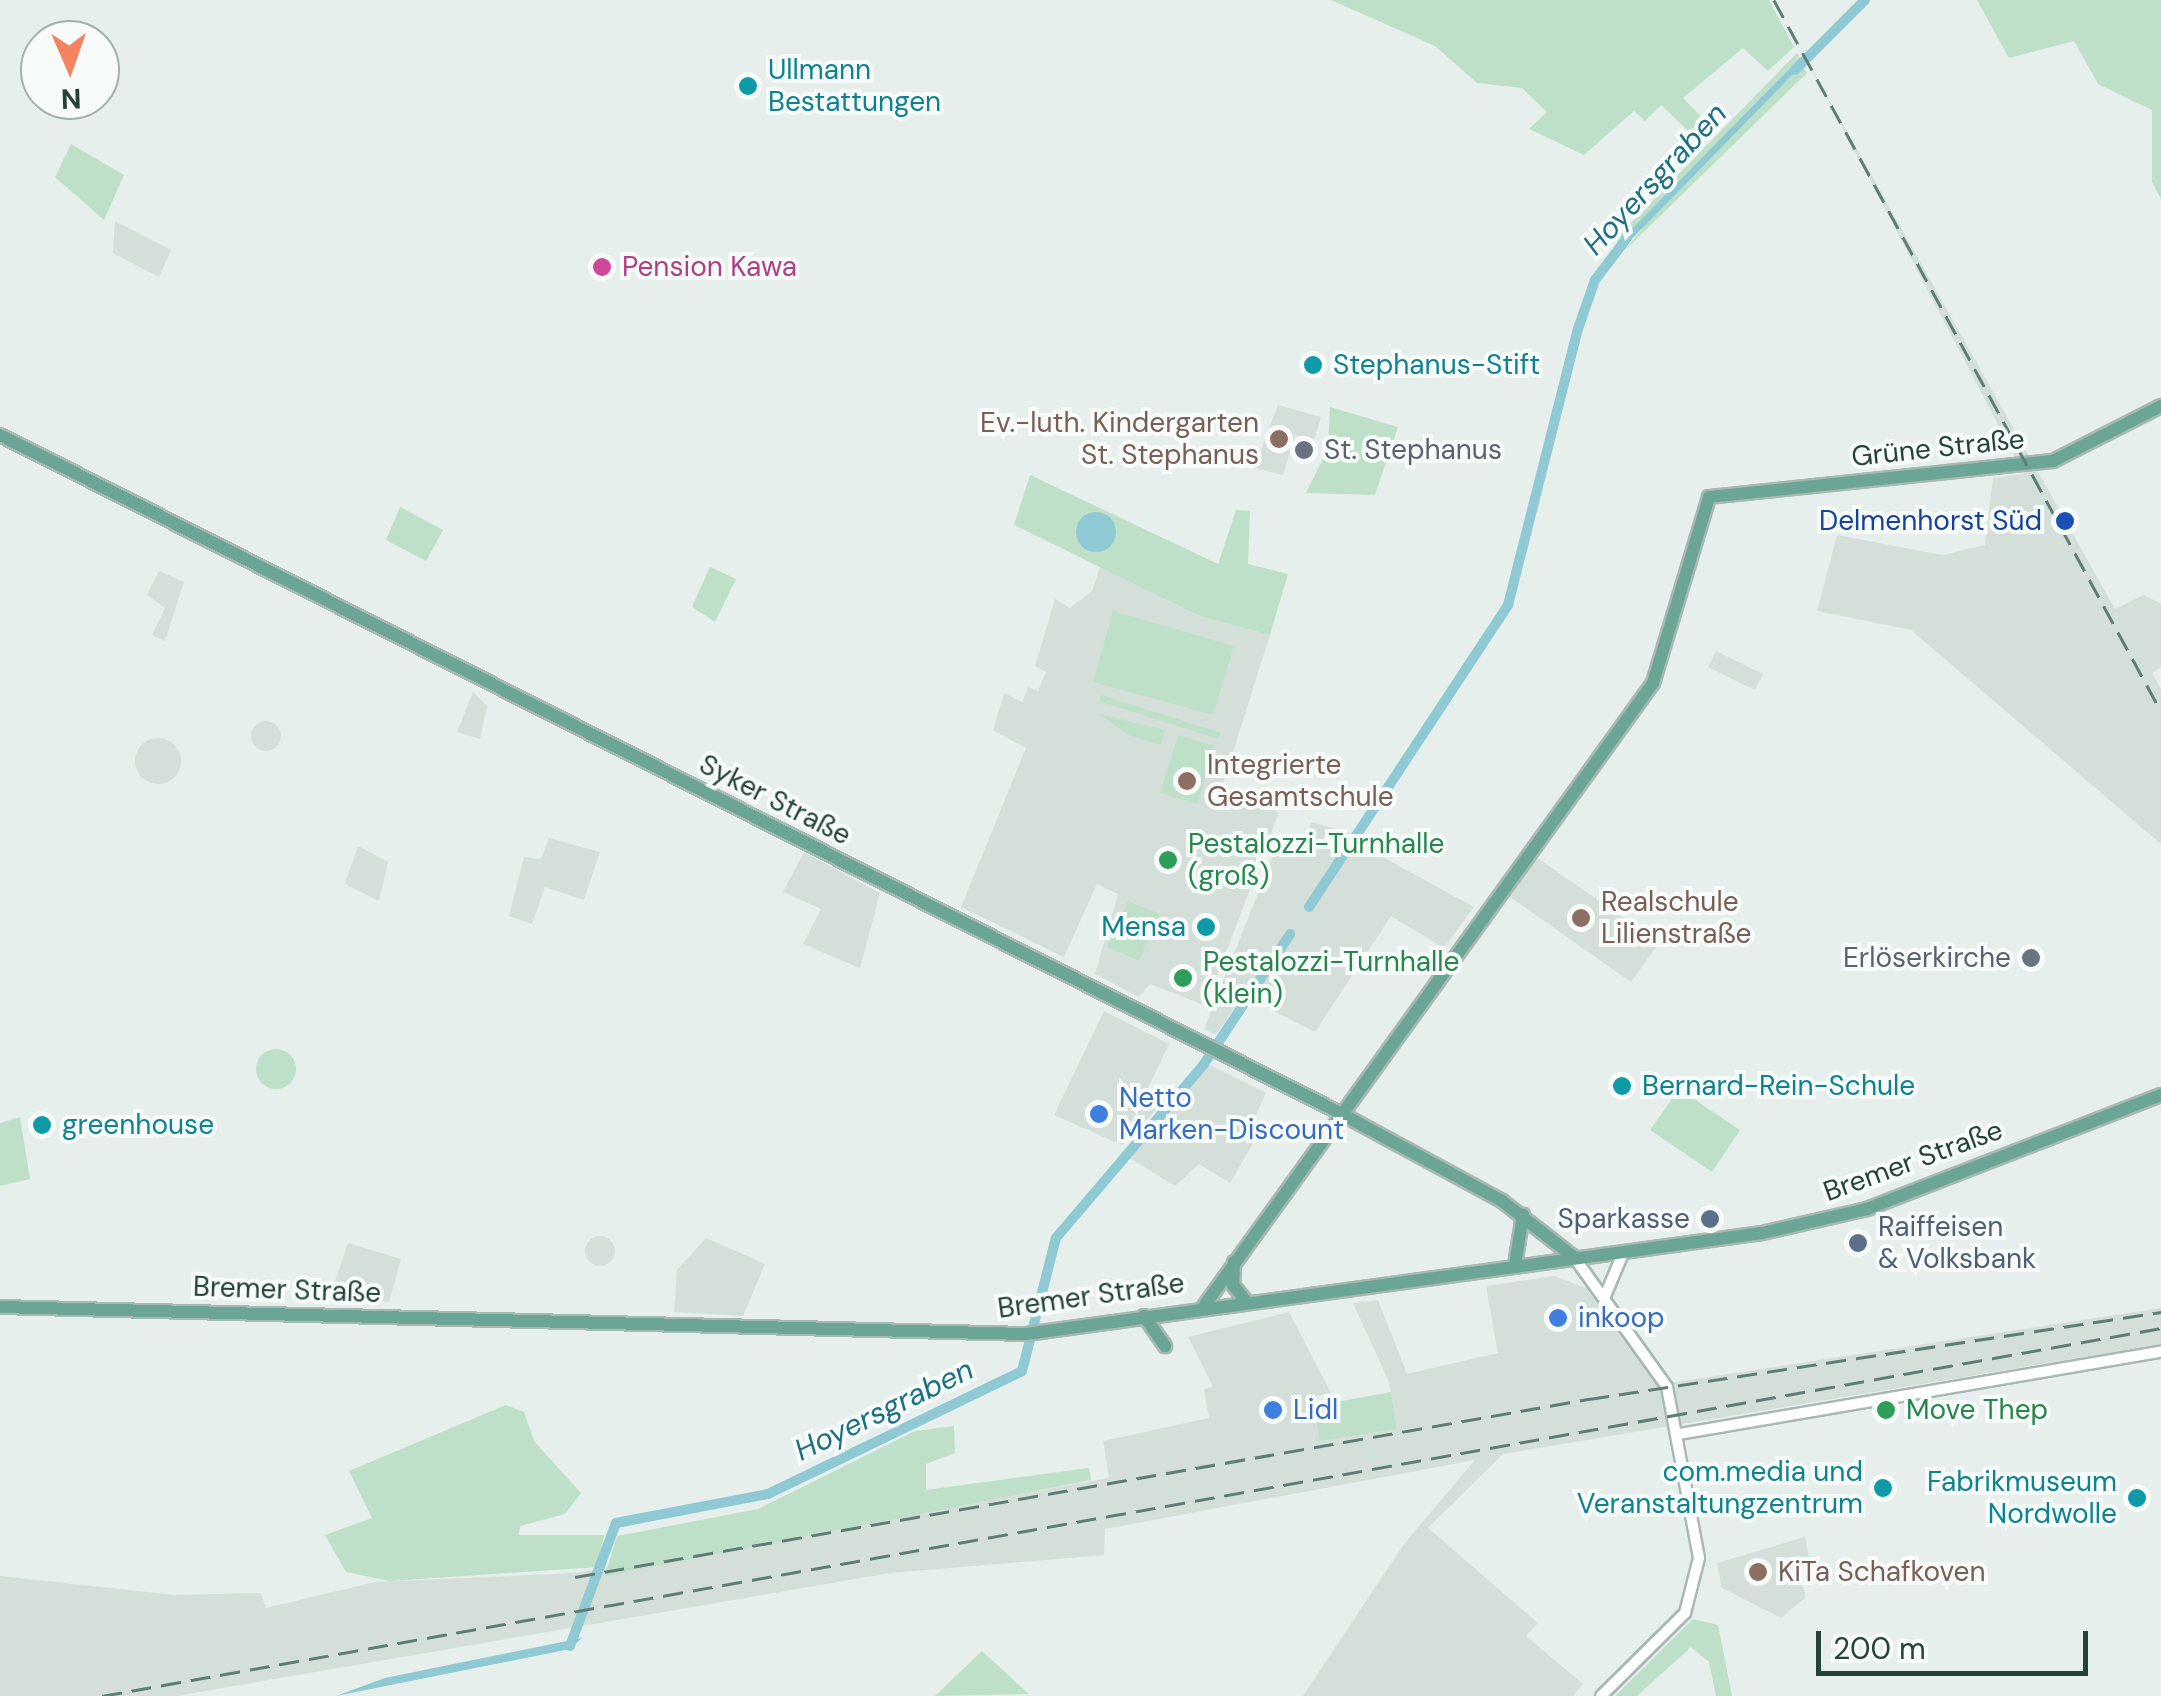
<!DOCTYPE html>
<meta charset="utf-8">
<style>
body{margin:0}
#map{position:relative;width:2161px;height:1696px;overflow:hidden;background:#e6efeb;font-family:"DM Sans",sans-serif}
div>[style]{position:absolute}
.built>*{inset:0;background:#d4dfda}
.round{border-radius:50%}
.green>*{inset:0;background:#bfe0c8}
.water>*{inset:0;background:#8ec9d4}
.canal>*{height:10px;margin:-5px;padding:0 5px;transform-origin:5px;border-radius:5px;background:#8ec9d4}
.roads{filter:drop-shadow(2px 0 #a8b8b2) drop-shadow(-2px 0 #a8b8b2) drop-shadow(0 2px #a8b8b2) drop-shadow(0 -2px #a8b8b2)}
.minor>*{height:10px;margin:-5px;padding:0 5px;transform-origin:5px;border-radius:5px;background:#fff}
.major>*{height:12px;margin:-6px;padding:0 6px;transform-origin:6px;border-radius:6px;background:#6aa596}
.rail>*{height:2.5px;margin-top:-1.25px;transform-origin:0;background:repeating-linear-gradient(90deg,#5f7d75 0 20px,transparent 0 30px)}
.dots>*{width:28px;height:28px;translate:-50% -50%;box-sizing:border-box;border:5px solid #f7fbf9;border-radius:50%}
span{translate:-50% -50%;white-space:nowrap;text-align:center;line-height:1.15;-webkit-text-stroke:8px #f7fbf9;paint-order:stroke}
.culture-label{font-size:28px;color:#0d838f}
.left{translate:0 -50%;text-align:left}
.right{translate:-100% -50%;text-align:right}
.hotel-label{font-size:28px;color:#b23c85}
.education-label{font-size:28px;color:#785e54}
.street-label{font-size:28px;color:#24423a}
.worship-label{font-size:28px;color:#5b616d}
.transit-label{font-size:28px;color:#164399}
.leisure-label{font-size:28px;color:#27864d}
.shop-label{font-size:28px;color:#366cbe}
.service-label{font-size:28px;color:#4e5e75}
.water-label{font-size:30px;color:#1c6f80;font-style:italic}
.north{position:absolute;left:20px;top:20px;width:100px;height:100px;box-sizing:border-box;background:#f7fbf9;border:2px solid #a3b1ad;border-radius:50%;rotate:178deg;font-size:28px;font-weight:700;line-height:40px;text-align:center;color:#24423a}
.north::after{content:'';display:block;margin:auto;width:35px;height:45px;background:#f4845f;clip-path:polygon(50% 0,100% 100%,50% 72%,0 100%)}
.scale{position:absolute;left:1816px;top:1631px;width:272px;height:45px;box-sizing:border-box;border:5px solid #24423a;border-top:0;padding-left:12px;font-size:30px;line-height:35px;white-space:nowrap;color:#24423a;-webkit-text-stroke:8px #f7fbf9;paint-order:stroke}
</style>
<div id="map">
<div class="built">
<div style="clip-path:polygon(1808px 62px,2115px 609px,2144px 595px,2161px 604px,2161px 667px,2152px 673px,2161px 689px,2161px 844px,1911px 630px,1817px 611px,1837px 535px,1943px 555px,1985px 545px,1993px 478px,2024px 474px)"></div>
<div style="clip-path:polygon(115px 221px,171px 250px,159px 277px,113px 253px)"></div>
<div style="clip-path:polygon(1278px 405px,1321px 417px,1314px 440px,1295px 435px,1283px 475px,1254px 468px)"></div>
<div style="clip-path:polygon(1101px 564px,1202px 617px,1270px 635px,1219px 796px,1279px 812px,1206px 1006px,1150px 984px,1139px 997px,1095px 974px,1118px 894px,1097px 884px,1064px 957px,961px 907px,1026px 748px,993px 730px,1004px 693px,1022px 702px,1028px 687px,1038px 691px,1046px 672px,1035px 666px,1055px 599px,1070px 608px,1092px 591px)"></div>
<div style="clip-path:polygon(159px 571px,184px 582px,165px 641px,152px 635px,165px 608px,147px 595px)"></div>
<div style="clip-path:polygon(1716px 651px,1763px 674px,1755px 690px,1708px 667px)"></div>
<div style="clip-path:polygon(473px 692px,487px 706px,480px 739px,457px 732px)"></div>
<div class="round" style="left:251px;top:721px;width:30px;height:30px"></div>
<div class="round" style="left:135px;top:738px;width:46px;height:46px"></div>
<div style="clip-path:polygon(1311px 822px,1358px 835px,1355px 842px,1474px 907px,1444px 948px,1391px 916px,1315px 1032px,1243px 995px,1216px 1035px,1204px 1029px,1278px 843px,1302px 850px)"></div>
<div style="clip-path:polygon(549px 838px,600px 852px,584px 900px,545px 887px,532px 924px,509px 916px,524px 857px,541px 859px)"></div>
<div style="clip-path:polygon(358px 846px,388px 862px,379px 901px,345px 884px)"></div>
<div style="clip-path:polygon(804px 852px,880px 893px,860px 968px,803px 944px,821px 909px,783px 892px)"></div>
<div style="clip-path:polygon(1532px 854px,1659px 943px,1631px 982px,1503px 892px)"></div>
<div style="clip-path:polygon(1104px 1011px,1169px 1044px,1146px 1092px,1165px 1101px,1122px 1145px,1054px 1115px)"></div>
<div style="clip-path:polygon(1210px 1065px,1266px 1093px,1253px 1122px,1263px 1126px,1230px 1183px,1199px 1164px,1175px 1186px,1125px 1155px)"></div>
<div class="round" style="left:585px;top:1236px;width:30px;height:30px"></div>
<div style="clip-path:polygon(706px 1238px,765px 1264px,743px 1316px,674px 1312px,677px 1270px)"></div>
<div style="clip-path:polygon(348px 1243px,401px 1259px,389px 1302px,331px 1293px)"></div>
<div style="clip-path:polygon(1554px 1276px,1586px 1288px,1656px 1385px,2161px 1308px,2161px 1344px,1503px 1454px,1428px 1528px,1538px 1623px,1526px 1636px,1583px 1684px,1573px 1696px,1303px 1696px,1404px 1544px,1475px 1460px,1105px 1529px,1104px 1555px,890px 1573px,176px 1696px,0 1696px,0 1576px,175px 1595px,261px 1593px,266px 1608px,375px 1582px,574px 1573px,1109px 1478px,1103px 1441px,1209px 1418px,1204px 1389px,1213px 1387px,1188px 1337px,1289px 1312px,1331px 1393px,1312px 1397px,1319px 1441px,1397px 1428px,1389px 1382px,1353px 1303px,1378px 1300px,1407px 1374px,1498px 1353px,1486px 1286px)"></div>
<div style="clip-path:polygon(1805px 1537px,1809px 1557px,1795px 1560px,1806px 1597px,1781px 1618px,1722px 1588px,1717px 1563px)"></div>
</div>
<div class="green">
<div style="clip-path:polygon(1331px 0,1769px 0,1794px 47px,1768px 71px,1743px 48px,1683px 98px,1713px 129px,1699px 141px,1661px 105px,1645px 121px,1634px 111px,1584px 155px,1529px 129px,1547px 112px,1522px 88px,1477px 83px,1435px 46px)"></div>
<div style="clip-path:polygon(1977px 0,2161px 0,2161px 199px,2152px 182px,2152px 110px,2098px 84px,2074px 41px,2009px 58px)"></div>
<div style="clip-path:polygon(1797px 53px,1800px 58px,1618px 244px,1616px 238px)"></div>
<div style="clip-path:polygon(1802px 65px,1807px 73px,1624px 251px,1661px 206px)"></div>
<div style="clip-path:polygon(71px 144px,124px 175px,104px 220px,55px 177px)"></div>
<div style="clip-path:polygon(1330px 407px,1398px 427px,1375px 495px,1306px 493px,1328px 449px)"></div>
<div style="clip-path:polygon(1030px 475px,1218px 564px,1236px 510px,1250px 511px,1248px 564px,1288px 574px,1270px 635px,1202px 617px,1014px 525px)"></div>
<div style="clip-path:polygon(400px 507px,443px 530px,426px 561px,386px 540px)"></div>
<div style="clip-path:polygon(710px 567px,736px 579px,715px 622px,692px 607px)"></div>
<div style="clip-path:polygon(1113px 611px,1234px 646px,1213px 715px,1093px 682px)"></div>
<div style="clip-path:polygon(1101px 695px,1221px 733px,1218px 739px,1099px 701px)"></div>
<div style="clip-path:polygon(1099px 714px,1165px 730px,1161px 745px,1128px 735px)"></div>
<div style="clip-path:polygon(1178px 735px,1215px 746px,1197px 804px,1160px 793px)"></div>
<div style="clip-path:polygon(1128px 901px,1160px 914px,1139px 961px,1107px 947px)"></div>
<div class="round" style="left:256px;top:1049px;width:40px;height:40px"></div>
<div style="clip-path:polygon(1679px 1089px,1740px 1130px,1712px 1172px,1650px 1130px)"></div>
<div style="clip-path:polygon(20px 1117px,30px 1179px,0 1186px,0 1123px)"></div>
<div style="clip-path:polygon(1391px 1392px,1397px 1429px,1319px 1441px,1314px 1406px)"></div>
<div style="clip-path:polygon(506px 1405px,524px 1412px,534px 1441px,581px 1493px,565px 1514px,520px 1526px,519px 1535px,604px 1535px,597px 1567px,390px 1581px,346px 1572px,325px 1535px,372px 1518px,349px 1471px)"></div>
<div style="clip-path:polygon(954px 1426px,955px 1453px,926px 1464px,926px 1490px,1089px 1468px,1091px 1480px,605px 1576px,617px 1536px,758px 1509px,915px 1431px)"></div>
<div style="clip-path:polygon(1693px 1619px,1718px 1625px,1732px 1696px,1716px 1696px,1709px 1662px,1691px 1647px,1637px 1696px,1615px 1696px)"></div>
<div style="clip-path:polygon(982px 1651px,1029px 1694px,935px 1696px)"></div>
</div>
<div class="water">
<div style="clip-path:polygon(1800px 58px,1802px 65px,1622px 249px,1625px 236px)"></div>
<div class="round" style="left:1076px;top:512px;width:40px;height:40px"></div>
<div style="clip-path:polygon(582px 1638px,570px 1649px,336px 1696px,385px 1678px)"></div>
</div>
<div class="canal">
<div style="left:1795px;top:70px;width:99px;rotate:-45deg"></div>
<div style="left:1309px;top:907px;width:362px;rotate:-56.6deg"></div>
<div style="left:1508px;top:605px;width:285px;rotate:-75.8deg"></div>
<div style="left:1578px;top:329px;width:52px;rotate:-70.9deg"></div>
<div style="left:1595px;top:280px;width:53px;rotate:-52.7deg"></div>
<div style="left:570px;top:1646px;width:131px;rotate:-69.5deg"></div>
<div style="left:616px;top:1523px;width:155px;rotate:-10.8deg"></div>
<div style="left:768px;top:1494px;width:282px;rotate:-25.8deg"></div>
<div style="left:1022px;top:1371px;width:137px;rotate:-75.7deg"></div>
<div style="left:1056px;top:1238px;width:228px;rotate:-49.6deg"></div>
<div style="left:1204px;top:1064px;width:156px;rotate:-56.5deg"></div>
</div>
<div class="roads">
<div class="minor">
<div style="left:1574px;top:1257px;width:160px;rotate:54.4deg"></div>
<div style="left:1667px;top:1387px;width:174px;rotate:79.4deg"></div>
<div style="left:1699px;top:1558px;width:57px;rotate:104.3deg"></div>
<div style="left:1685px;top:1613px;width:118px;rotate:135.3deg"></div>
<div style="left:1605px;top:1296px;width:49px;rotate:-67.1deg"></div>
<div style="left:1679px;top:1434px;width:489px;rotate:-9.7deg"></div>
</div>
<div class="major">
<div style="left:0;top:435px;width:1500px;rotate:26.84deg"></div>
<div style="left:1338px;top:1112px;width:187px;rotate:28.5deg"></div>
<div style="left:1502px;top:1201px;width:91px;rotate:37.9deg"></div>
<div style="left:1234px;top:1262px;width:23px;rotate:92deg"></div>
<div style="left:1233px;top:1285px;width:19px;rotate:51deg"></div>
<div style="left:1515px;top:1265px;width:51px;rotate:-80.9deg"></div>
<div style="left:1204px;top:1306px;width:768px;rotate:-54.22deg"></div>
<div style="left:1653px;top:683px;width:194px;rotate:-73.2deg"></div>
<div style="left:1709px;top:497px;width:346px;rotate:-6deg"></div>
<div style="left:2053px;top:461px;width:121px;rotate:-27deg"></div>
<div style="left:0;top:1307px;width:1026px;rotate:1.51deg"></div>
<div style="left:1026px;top:1334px;width:743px;rotate:-7.81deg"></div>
<div style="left:1762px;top:1233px;width:108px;rotate:-12.9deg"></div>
<div style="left:1867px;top:1209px;width:315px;rotate:-21.2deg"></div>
<div style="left:1144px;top:1316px;width:37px;rotate:55deg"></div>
</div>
</div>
<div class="rail">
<div style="left:1774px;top:0;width:809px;rotate:61.44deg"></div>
<div style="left:575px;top:1577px;width:1030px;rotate:-9.96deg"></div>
<div style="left:1589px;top:1399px;width:579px;rotate:-8.65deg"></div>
<div style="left:102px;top:1696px;width:2092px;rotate:-10.13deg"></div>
</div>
<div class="dots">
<div style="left:748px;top:86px;background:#0f9aa8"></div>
<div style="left:602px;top:267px;background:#d1479c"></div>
<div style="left:1313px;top:365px;background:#0f9aa8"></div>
<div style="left:1279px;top:439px;background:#8d6e63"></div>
<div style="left:1304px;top:450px;background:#6b7280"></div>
<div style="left:2065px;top:521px;background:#1a4fb4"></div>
<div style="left:1187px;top:781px;background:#8d6e63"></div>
<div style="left:1168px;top:860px;background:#2e9e5b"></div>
<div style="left:1581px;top:918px;background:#8d6e63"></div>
<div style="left:1206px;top:927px;background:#0f9aa8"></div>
<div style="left:2031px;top:958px;background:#6b7280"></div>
<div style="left:1183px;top:978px;background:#2e9e5b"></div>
<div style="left:1622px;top:1086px;background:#0f9aa8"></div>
<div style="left:1099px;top:1114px;background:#3f7fe0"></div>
<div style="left:42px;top:1125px;background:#0f9aa8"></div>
<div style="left:1710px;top:1219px;background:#5c6f8a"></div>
<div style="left:1858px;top:1243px;background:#5c6f8a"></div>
<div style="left:1558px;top:1318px;background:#3f7fe0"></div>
<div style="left:1273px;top:1410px;background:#3f7fe0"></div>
<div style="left:1886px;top:1410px;background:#2e9e5b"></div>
<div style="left:1883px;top:1488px;background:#0f9aa8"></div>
<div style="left:2137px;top:1498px;background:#0f9aa8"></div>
<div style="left:1758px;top:1572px;background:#8d6e63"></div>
</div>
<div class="culture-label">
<span class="left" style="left:768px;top:86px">Ullmann<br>Bestattungen</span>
<span class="left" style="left:1333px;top:365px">Stephanus-Stift</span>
<span class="right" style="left:1186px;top:927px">Mensa</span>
<span class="left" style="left:1642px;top:1086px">Bernard-Rein-Schule</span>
<span class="left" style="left:62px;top:1125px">greenhouse</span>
<span class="right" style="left:1863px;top:1488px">com.media und<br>Veranstaltungzentrum</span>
<span class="right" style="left:2117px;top:1498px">Fabrikmuseum<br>Nordwolle</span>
</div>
<div class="hotel-label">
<span class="left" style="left:622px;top:267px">Pension Kawa</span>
</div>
<div class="education-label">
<span class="right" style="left:1259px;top:439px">Ev.-luth. Kindergarten<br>St. Stephanus</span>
<span class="left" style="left:1207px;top:781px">Integrierte<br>Gesamtschule</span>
<span class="left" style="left:1601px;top:918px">Realschule<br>Lilienstraße</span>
<span class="left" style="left:1778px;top:1572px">KiTa Schafkoven</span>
</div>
<div class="street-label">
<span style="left:1938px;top:448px;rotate:-6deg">Grüne Straße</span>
<span style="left:775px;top:800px;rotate:27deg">Syker Straße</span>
<span style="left:1913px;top:1161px;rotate:-20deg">Bremer Straße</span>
<span style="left:287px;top:1290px;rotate:2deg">Bremer Straße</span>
<span style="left:1091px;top:1296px;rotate:-8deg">Bremer Straße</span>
</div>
<div class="worship-label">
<span class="left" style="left:1324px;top:450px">St. Stephanus</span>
<span class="right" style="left:2011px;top:958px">Erlöserkirche</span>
</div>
<div class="transit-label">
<span class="right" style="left:2042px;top:521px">Delmenhorst Süd</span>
</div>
<div class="leisure-label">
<span class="left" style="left:1188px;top:860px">Pestalozzi-Turnhalle<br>(groß)</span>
<span class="left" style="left:1203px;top:978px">Pestalozzi-Turnhalle<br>(klein)</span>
<span class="left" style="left:1906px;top:1410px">Move Thep</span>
</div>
<div class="shop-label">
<span class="left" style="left:1119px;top:1114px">Netto<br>Marken-Discount</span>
<span class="left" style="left:1578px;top:1318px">inkoop</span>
<span class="left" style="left:1293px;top:1410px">Lidl</span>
</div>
<div class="service-label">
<span class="right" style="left:1690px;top:1219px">Sparkasse</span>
<span class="left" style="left:1878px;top:1243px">Raiffeisen<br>&amp; Volksbank</span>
</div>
<div class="water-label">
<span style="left:1655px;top:179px;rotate:-47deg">Hoyersgraben</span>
<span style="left:884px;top:1410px;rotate:-26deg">Hoyersgraben</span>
</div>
<div class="north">N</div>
<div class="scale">200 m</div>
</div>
